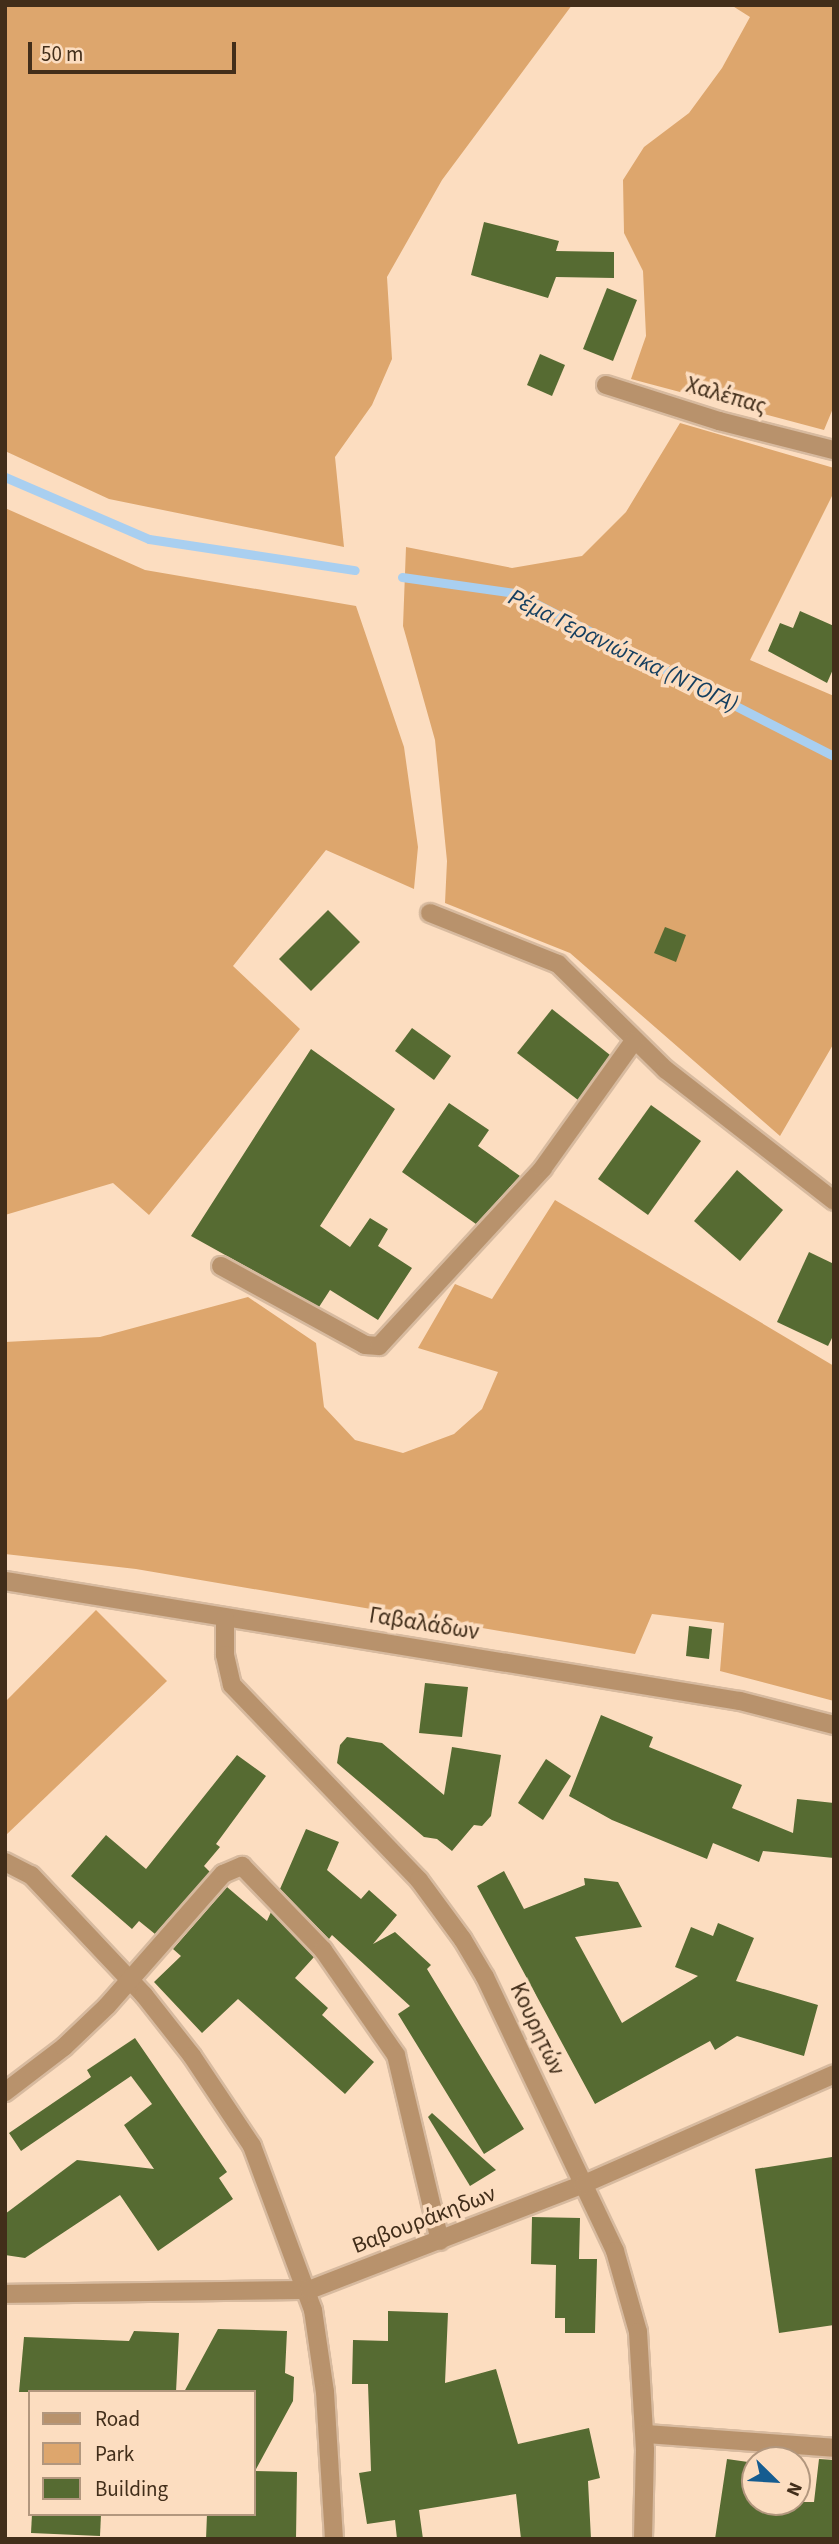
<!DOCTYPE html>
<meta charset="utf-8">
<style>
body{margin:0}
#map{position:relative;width:839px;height:2544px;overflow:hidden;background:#fcddc0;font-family:"Source Sans 3",sans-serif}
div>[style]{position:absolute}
.green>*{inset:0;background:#dda66d}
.stream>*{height:9px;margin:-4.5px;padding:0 4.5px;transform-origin:4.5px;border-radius:4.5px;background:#a9cff0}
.building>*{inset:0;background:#566b32}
.roads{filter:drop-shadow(2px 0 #d7ba9f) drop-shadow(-2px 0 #d7ba9f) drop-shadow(0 2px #d7ba9f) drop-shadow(0 -2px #d7ba9f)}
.minor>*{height:18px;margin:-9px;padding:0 9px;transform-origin:9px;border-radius:9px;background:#b8926c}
span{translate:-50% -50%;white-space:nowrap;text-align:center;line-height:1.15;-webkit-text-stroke:7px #fcddc0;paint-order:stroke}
.street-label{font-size:23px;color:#422e1a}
.water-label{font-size:24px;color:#143e5f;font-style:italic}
.frame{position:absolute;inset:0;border:7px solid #422e1a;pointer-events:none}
.legend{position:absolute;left:28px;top:2390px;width:228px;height:126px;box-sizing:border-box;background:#fcddc0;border:2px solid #b2977e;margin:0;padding:9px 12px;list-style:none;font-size:21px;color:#422e1a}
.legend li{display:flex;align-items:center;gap:14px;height:35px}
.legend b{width:35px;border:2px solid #b2977e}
.north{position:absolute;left:741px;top:2446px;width:70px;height:70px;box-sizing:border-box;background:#fcddc0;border:2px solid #b2977e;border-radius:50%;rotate:114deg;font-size:19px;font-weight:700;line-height:28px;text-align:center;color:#422e1a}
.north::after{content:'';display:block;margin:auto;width:24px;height:32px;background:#155c90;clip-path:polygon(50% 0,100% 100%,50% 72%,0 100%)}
.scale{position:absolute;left:28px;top:42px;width:208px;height:32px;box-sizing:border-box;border:4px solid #422e1a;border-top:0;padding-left:9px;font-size:21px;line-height:24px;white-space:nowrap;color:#422e1a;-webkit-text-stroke:5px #fcddc0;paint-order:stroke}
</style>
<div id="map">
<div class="green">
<div style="clip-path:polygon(5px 5px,572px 5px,442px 180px,387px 277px,392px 359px,372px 405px,335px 457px,344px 547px,109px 499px,5px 451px)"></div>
<div style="clip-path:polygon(731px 5px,834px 5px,834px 406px,824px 430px,631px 379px,646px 336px,643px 271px,624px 233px,623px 180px,644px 147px,689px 113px,722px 68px,750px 17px)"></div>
<div style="clip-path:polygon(680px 423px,834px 468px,834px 492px,750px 660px,834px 696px,834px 1043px,780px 1136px,570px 953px,445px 903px,447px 861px,435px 740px,403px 626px,406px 547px,512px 568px,582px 556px,626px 512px)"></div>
<div style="clip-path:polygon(5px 508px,145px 570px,356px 606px,404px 747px,418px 847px,414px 889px,326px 850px,233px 966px,300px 1029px,149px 1215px,113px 1183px,5px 1215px)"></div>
<div style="clip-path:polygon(555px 1200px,834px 1366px,834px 1701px,720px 1671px,724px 1623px,652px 1614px,635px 1654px,136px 1569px,5px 1554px,5px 1342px,100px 1337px,248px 1297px,316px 1343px,324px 1407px,355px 1440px,403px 1453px,454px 1434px,482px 1409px,498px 1372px,418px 1348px,455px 1284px,492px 1299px)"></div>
<div style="clip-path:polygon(96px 1610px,167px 1681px,5px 1836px,5px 1702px)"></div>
</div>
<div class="stream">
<div style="left:5px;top:477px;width:157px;rotate:23.3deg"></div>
<div style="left:149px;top:539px;width:208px;rotate:8.6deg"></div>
<div style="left:402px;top:577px;width:114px;rotate:8.1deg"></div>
<div style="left:515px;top:593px;width:358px;rotate:27.1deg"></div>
</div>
<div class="building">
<div style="clip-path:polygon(484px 222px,559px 241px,556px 251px,614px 252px,614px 278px,556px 277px,548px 298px,471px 275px)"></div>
<div style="clip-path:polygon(607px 288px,637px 300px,613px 361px,583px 349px)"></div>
<div style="clip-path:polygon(540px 354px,565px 365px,552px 396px,527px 385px)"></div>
<div style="clip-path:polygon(800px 611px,834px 626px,834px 667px,827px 683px,768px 651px,780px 623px,793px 628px)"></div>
<div style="clip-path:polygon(328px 910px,360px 942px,311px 991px,279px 959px)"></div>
<div style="clip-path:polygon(665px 927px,686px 935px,676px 962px,654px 953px)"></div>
<div style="clip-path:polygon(552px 1009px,610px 1055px,578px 1100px,517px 1053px)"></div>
<div style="clip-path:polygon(412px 1028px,451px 1056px,434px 1080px,395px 1051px)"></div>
<div style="clip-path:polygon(311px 1049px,395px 1109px,320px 1226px,350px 1247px,370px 1218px,388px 1229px,378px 1246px,412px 1268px,378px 1320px,330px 1290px,319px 1307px,191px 1236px)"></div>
<div style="clip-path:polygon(449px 1103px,489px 1130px,478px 1146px,520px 1176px,476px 1224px,402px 1172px)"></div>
<div style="clip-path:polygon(651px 1105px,701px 1141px,648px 1215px,598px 1179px)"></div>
<div style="clip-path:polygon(737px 1170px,783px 1210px,740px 1261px,694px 1221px)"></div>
<div style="clip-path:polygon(809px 1252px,834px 1264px,834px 1334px,828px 1346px,777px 1322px)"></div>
<div style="clip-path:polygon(689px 1626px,712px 1629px,709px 1659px,686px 1656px)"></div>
<div style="clip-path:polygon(425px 1683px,468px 1687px,462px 1737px,419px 1733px)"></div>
<div style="clip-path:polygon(601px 1715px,653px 1737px,649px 1747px,742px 1785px,732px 1808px,793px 1833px,797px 1799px,834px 1803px,834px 1858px,763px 1851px,759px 1862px,713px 1843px,707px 1859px,612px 1820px,569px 1796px)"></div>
<div style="clip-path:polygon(347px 1737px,382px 1743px,444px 1795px,452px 1747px,501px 1755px,491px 1816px,482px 1826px,474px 1825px,452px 1851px,437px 1839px,424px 1837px,337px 1763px,340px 1745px)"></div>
<div style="clip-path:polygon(237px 1755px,266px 1776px,216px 1844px,220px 1847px,204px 1866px,210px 1872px,155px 1934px,139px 1921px,132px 1929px,71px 1876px,106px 1835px,146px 1869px)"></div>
<div style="clip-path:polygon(546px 1759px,571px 1776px,543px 1820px,518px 1803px)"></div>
<div style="clip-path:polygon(306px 1829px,339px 1842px,327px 1870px,361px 1899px,369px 1890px,397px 1915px,373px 1944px,395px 1932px,431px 1965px,427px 1969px,524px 2129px,484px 2154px,398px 2014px,410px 2006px,332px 1935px,329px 1939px,280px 1889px)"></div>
<div style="clip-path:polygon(504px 1871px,524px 1909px,585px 1885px,584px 1878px,618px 1882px,642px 1927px,575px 1937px,622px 2023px,698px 1976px,675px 1967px,691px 1927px,713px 1936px,718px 1923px,754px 1938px,736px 1981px,818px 2005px,804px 2056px,737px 2036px,715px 2050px,710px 2041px,595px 2104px,477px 1886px)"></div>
<div style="clip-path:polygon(227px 1887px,267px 1921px,271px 1912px,314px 1957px,295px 1978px,328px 2008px,322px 2015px,374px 2062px,345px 2094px,238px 1999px,202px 2033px,154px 1982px,181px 1956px,173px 1949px)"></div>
<div style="clip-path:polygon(135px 2038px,227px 2172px,219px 2178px,233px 2199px,158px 2251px,120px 2195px,25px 2258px,5px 2255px,5px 2214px,77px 2160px,154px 2169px,124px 2125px,152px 2104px,131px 2076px,21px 2151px,9px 2133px,91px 2077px,87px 2070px)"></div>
<div style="clip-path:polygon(432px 2113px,496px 2170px,470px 2186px,428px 2117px)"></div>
<div style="clip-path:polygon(832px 2157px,834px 2325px,779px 2333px,755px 2169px)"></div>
<div style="clip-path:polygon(532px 2217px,580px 2218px,579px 2259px,597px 2259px,595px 2333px,565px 2333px,565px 2318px,555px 2318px,556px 2265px,531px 2264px)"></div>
<div style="clip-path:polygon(388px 2311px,448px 2313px,445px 2383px,496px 2369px,518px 2444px,589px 2428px,600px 2478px,588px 2481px,591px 2539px,521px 2539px,516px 2494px,419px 2510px,423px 2539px,397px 2539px,395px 2520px,367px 2524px,359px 2473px,371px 2471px,368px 2384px,352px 2384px,353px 2340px,388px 2341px)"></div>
<div style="clip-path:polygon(218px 2329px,287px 2331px,285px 2373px,294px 2377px,293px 2401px,255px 2471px,297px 2472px,296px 2539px,206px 2539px,207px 2514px,254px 2514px,254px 2392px,184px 2392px)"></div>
<div style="clip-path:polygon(134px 2331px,179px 2333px,176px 2392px,19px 2392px,24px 2337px,129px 2341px)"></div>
<div style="clip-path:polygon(727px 2459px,755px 2463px,755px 2502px,814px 2502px,819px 2459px,834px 2460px,834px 2539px,715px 2539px)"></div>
<div style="clip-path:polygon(32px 2514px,101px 2514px,100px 2536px,31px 2533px)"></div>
</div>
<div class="roads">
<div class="minor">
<div style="left:606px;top:385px;width:119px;rotate:17.7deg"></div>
<div style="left:719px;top:421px;width:119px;rotate:14.2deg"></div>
<div style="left:430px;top:913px;width:138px;rotate:21.7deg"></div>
<div style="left:558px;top:964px;width:151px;rotate:44.5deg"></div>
<div style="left:666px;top:1070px;width:213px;rotate:37.9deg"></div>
<div style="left:221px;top:1266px;width:164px;rotate:28.7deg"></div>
<div style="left:365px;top:1345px;width:14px;rotate:4deg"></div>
<div style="left:379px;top:1346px;width:242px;rotate:-47.3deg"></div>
<div style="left:543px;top:1168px;width:156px;rotate:-54.4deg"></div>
<div style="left:5px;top:1581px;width:745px;rotate:9.27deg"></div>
<div style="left:740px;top:1701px;width:97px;rotate:14.3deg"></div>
<div style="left:225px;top:1618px;width:37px;rotate:90deg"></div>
<div style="left:225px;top:1655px;width:31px;rotate:77deg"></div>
<div style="left:232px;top:1685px;width:270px;rotate:46.2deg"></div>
<div style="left:419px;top:1880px;width:74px;rotate:53.7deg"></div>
<div style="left:463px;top:1940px;width:43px;rotate:59.3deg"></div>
<div style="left:485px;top:1977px;width:303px;rotate:64.6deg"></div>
<div style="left:615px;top:2251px;width:84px;rotate:74.1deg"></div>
<div style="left:638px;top:2332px;width:118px;rotate:86.6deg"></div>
<div style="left:645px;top:2450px;width:89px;rotate:91.3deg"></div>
<div style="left:5px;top:1862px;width:29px;rotate:27deg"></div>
<div style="left:31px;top:1875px;width:165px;rotate:46.7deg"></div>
<div style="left:144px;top:1995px;width:78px;rotate:51.8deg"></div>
<div style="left:192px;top:2056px;width:108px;rotate:56.3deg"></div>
<div style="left:252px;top:2146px;width:175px;rotate:69.6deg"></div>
<div style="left:313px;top:2310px;width:83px;rotate:81.7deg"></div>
<div style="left:325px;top:2392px;width:147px;rotate:86.5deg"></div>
<div style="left:5px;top:2092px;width:74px;rotate:-37.3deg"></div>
<div style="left:64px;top:2047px;width:59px;rotate:-43.6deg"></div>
<div style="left:107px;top:2006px;width:176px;rotate:-48.7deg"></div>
<div style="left:223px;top:1874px;width:21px;rotate:-23deg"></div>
<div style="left:242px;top:1866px;width:117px;rotate:46deg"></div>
<div style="left:323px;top:1950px;width:128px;rotate:55.2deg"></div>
<div style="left:396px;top:2055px;width:191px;rotate:76.7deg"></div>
<div style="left:5px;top:2294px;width:304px;rotate:-0.8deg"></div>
<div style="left:309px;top:2290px;width:295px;rotate:-21.1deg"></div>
<div style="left:584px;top:2184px;width:273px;rotate:-23.7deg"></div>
<div style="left:645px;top:2434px;width:190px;rotate:4.2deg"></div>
</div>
</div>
<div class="street-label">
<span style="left:726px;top:396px;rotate:16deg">Χαλέπας</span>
<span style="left:424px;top:1624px;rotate:9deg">Γαβαλάδων</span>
<span style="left:537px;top:2029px;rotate:65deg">Κουρητών</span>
<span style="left:424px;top:2220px;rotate:-21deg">Βαβουράκηδων</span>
</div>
<div class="water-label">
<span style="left:623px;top:651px;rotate:26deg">Ρέμα Γερανιώτικα (ΝΤΟΓΑ)</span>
</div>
<div class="frame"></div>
<ul class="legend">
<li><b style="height:9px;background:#b8926c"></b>Road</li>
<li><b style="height:19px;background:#dda66d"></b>Park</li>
<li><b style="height:19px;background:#566b32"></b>Building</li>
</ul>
<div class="north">N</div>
<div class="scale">50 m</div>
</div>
